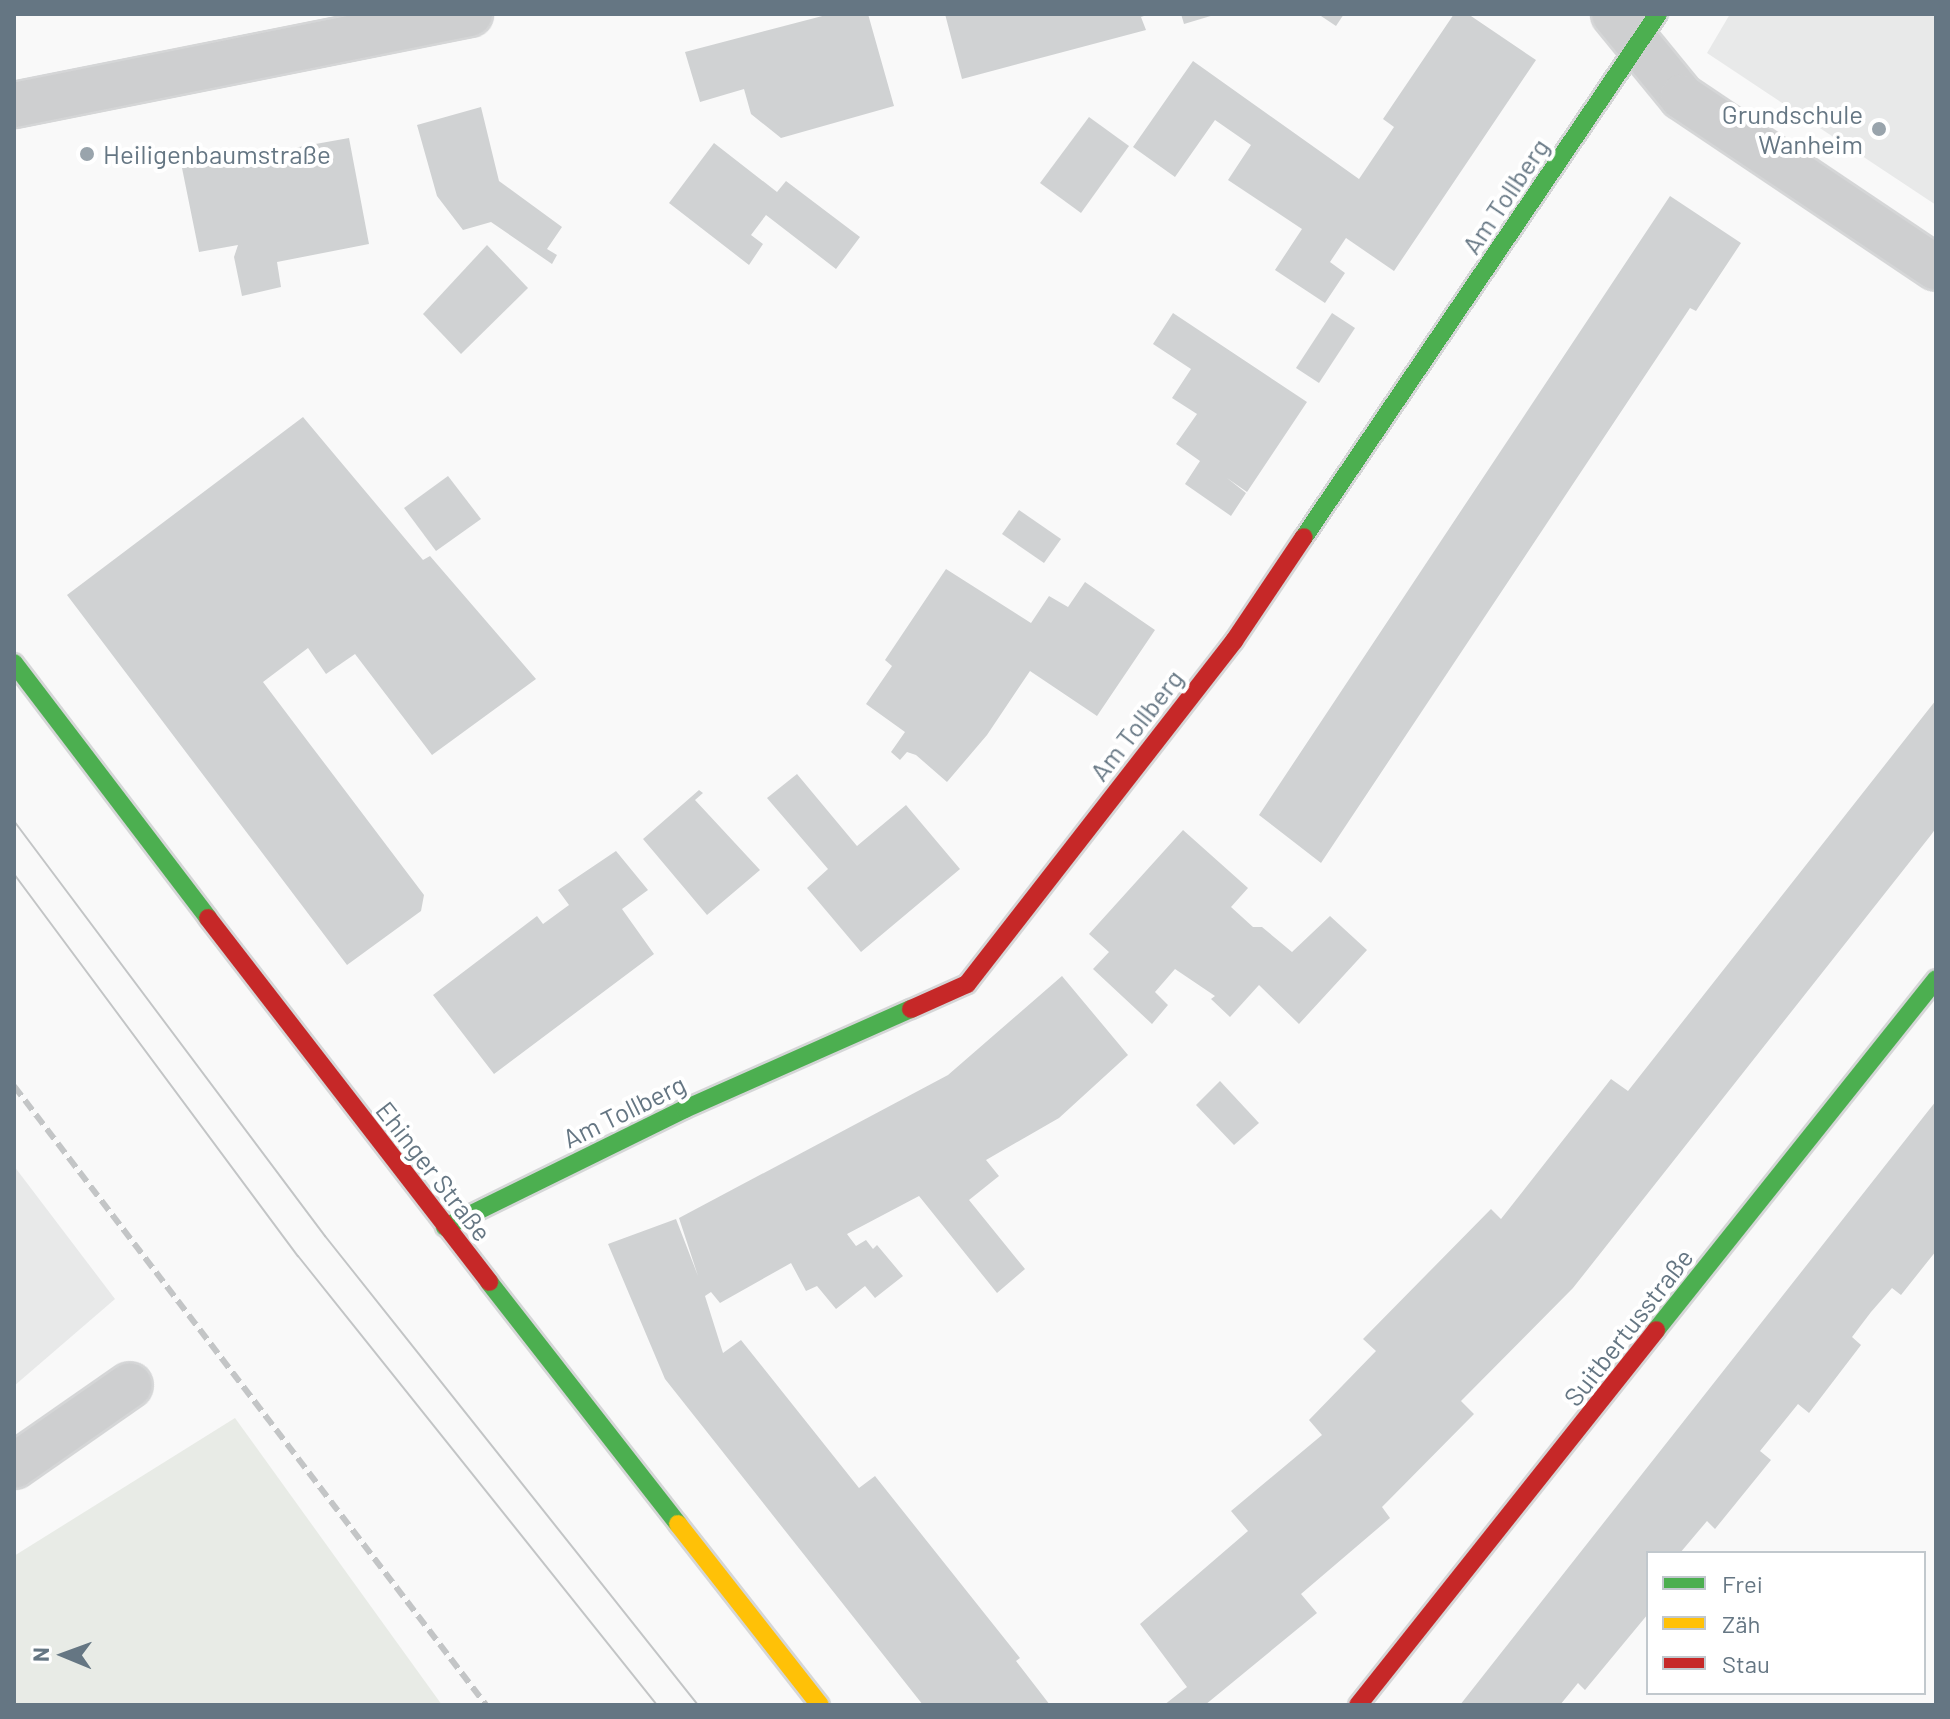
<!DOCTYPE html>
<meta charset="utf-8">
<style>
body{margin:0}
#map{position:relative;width:1950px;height:1719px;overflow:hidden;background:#f9f9f9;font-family:Barlow,sans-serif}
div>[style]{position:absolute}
.built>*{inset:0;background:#e8e9e9}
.green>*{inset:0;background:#e8ebe6}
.building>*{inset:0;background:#d0d2d3}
.roads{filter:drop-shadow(2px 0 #d5d6d7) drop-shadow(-2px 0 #d5d6d7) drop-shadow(0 2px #d5d6d7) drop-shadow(0 -2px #d5d6d7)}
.street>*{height:44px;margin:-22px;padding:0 22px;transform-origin:22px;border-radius:22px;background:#cecfd0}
.fast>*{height:18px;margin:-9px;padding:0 9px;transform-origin:9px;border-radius:9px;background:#4caf50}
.slow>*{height:18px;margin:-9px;padding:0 9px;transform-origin:9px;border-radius:9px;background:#ffc107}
.jam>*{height:18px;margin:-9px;padding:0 9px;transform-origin:9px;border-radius:9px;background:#c62828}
.tram>*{height:2px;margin:-1px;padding:0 1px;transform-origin:1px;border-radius:1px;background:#c3c5c6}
.rail>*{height:6px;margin-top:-3px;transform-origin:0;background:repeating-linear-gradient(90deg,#c3c5c6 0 12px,transparent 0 18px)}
.dots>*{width:22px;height:22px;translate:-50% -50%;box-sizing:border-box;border:4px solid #fff;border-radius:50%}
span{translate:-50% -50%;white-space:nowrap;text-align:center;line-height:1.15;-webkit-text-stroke:8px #fff;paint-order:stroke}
.poi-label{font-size:26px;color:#657683}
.right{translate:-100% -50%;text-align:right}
.left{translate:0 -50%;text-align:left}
.street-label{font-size:26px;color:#657683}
.frame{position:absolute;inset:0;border:16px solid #657683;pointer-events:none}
.legend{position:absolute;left:1646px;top:1551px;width:280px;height:144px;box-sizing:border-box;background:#fff;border:2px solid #c1c8cd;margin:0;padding:10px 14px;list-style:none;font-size:24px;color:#657683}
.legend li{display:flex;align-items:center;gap:16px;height:40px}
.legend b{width:40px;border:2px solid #c1c8cd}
.north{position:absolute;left:24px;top:1615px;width:80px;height:80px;-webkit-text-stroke:6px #fff;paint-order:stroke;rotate:271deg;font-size:22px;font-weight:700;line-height:32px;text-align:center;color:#657683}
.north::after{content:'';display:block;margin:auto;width:28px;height:36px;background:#657683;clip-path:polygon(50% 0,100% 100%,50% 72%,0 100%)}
</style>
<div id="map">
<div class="built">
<div style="clip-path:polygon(1730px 14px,1936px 14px,1936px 205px,1707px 53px)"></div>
<div style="clip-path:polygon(14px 1166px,115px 1299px,14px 1386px)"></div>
</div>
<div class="green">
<div style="clip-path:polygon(235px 1418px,442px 1705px,14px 1705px,14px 1556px)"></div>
</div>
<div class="building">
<div style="clip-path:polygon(830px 14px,868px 14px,894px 106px,781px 138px,751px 114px,744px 89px,700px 102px,685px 52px)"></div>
<div style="clip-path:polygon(945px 14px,1147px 14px,1147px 15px,1141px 17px,1146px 30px,962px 79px)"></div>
<div style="clip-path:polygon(1181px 14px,1214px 14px,1214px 15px,1184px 24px)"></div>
<div style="clip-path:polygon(1318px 14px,1344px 14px,1336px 26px)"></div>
<div style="clip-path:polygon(1454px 14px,1468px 14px,1536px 60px,1394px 271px,1346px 238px,1330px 262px,1345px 273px,1325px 303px,1275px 270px,1302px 229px,1228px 180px,1251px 145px,1215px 120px,1175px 177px,1133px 147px,1193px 61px,1359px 179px,1394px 127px,1383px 119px)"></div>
<div style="clip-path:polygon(481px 107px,499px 181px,562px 227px,547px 249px,557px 255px,552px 264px,491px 222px,463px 230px,437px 196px,417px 125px)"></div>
<div style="clip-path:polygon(1089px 117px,1129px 146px,1081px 213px,1040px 183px)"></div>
<div style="clip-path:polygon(349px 138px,369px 244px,277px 262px,281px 287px,242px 296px,234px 257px,238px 245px,199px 252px,182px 168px)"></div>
<div style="clip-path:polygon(714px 143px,777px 192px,786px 181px,860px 237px,836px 269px,766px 215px,751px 235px,763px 244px,749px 265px,669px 203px)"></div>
<div style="clip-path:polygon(1670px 196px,1741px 243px,1696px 311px,1690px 308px,1321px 863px,1259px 815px)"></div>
<div style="clip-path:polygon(487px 245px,528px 288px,461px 354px,423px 314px)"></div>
<div style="clip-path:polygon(1173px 313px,1307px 402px,1247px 492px,1227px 478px,1246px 493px,1231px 516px,1185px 484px,1200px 461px,1176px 444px,1197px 414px,1172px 398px,1191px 369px,1153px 344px)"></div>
<div style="clip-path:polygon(1332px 313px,1355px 328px,1319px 383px,1296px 368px)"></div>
<div style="clip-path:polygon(303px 417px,423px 560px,430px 556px,536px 679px,432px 755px,355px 654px,326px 674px,308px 648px,263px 682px,424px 895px,421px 911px,347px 965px,67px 595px)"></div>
<div style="clip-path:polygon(448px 476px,481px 519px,436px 551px,404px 508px)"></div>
<div style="clip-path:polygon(1019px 510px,1061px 539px,1044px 563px,1002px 534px)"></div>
<div style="clip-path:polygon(946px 569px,1031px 623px,1049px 596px,1068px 607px,1085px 582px,1155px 630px,1097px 716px,1030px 671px,987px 735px,947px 782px,916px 755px,907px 752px,900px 760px,891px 752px,905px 732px,866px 704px,892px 666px,885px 660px)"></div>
<div style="clip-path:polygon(1936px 700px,1936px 828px,1931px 835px,1573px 1288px,1461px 1401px,1474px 1414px,1382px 1507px,1390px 1518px,1301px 1594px,1317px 1613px,1205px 1705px,1164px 1705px,1187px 1687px,1140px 1624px,1248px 1531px,1231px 1511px,1322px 1435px,1309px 1420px,1376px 1351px,1363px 1339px,1491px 1209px,1501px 1219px,1611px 1079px,1628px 1091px)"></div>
<div style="clip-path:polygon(797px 774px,857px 846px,906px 805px,960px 869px,861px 952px,807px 888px,828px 869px,767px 798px)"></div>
<div style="clip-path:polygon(699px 790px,703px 793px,695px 800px,760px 870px,707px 915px,643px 839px)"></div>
<div style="clip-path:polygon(1183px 830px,1248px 888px,1231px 907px,1253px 927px,1262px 927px,1292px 952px,1330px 916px,1367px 950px,1299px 1024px,1259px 985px,1230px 1017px,1211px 999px,1215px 996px,1175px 969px,1155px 992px,1168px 1005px,1152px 1024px,1093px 969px,1109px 952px,1089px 934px)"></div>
<div style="clip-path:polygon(616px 851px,648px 890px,622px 909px,654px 954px,494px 1074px,433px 995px,537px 916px,543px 924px,569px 905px,558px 890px)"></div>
<div style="clip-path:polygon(1062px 976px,1128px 1055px,1059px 1118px,986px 1160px,999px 1176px,969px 1200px,1025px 1269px,997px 1293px,919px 1196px,847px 1234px,856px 1246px,866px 1240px,873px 1249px,877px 1245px,903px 1276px,875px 1298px,865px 1286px,836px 1309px,817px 1286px,806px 1291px,791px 1263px,720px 1303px,711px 1292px,705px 1296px,723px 1353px,741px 1340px,859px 1488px,875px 1476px,1020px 1658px,1016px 1661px,1050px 1705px,923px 1705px,665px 1379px,608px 1244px,676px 1219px,698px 1276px,679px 1218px,948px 1075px)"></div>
<div style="clip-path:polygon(1220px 1081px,1259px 1123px,1234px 1145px,1196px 1105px)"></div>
<div style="clip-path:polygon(1936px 1101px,1936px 1251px,1901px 1295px,1892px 1288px,1871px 1312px,1852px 1337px,1861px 1345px,1809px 1413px,1798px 1404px,1760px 1451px,1771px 1460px,1715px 1529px,1707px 1521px,1680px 1553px,1648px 1553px,1648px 1614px,1585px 1690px,1578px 1683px,1560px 1705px,1460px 1705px)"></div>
</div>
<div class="roads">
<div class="street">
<div style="left:1614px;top:14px;width:107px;rotate:50.7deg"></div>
<div style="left:1682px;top:97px;width:306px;rotate:33.9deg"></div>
<div style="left:14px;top:105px;width:465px;rotate:-11.3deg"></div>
<div style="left:14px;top:1466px;width:141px;rotate:-34.9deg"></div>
</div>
<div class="fast">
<div style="left:1304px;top:537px;width:632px;rotate:-55.91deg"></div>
<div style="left:14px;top:663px;width:320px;rotate:52.7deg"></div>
<div style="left:445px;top:1227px;width:267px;rotate:-26.2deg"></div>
<div style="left:685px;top:1109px;width:247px;rotate:-23.9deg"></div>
<div style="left:489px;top:1282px;width:307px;rotate:52deg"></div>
<div style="left:1656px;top:1330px;width:449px;rotate:-51.4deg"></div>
</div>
<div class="slow">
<div style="left:678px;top:1524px;width:230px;rotate:51.9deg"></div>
</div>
<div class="jam">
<div style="left:208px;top:918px;width:460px;rotate:52.3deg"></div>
<div style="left:911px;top:1009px;width:61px;rotate:-24.1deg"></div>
<div style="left:967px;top:984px;width:435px;rotate:-52.1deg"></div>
<div style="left:1234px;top:641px;width:125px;rotate:-56.1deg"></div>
<div style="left:1358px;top:1705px;width:479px;rotate:-51.5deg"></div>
</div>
</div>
<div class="tram">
<div style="left:14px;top:821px;width:519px;rotate:53.15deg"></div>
<div style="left:325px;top:1236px;width:599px;rotate:51.5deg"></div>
<div style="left:14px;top:874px;width:476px;rotate:53.4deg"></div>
<div style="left:298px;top:1256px;width:575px;rotate:51.36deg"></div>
</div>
<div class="rail">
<div style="left:14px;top:1086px;width:778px;rotate:52.67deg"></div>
</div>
<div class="dots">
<div style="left:1879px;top:129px;background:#99a4ac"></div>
<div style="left:87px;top:154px;background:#99a4ac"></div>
</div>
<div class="poi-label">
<span class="right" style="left:1863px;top:129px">Grundschule<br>Wanheim</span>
<span class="left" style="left:103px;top:154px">Heiligenbaumstraße</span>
</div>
<div class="street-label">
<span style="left:1505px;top:196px;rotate:-56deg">Am Tollberg</span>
<span style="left:1136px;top:725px;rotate:-52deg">Am Tollberg</span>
<span style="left:624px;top:1111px;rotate:-26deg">Am Tollberg</span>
<span style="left:434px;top:1171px;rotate:52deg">Ehinger Straße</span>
<span style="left:1628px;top:1327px;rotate:-52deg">Suitbertusstraße</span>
</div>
<div class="frame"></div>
<ul class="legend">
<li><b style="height:10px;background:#4caf50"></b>Frei</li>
<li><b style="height:10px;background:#ffc107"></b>Zäh</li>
<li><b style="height:10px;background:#c62828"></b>Stau</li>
</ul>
<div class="north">N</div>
</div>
